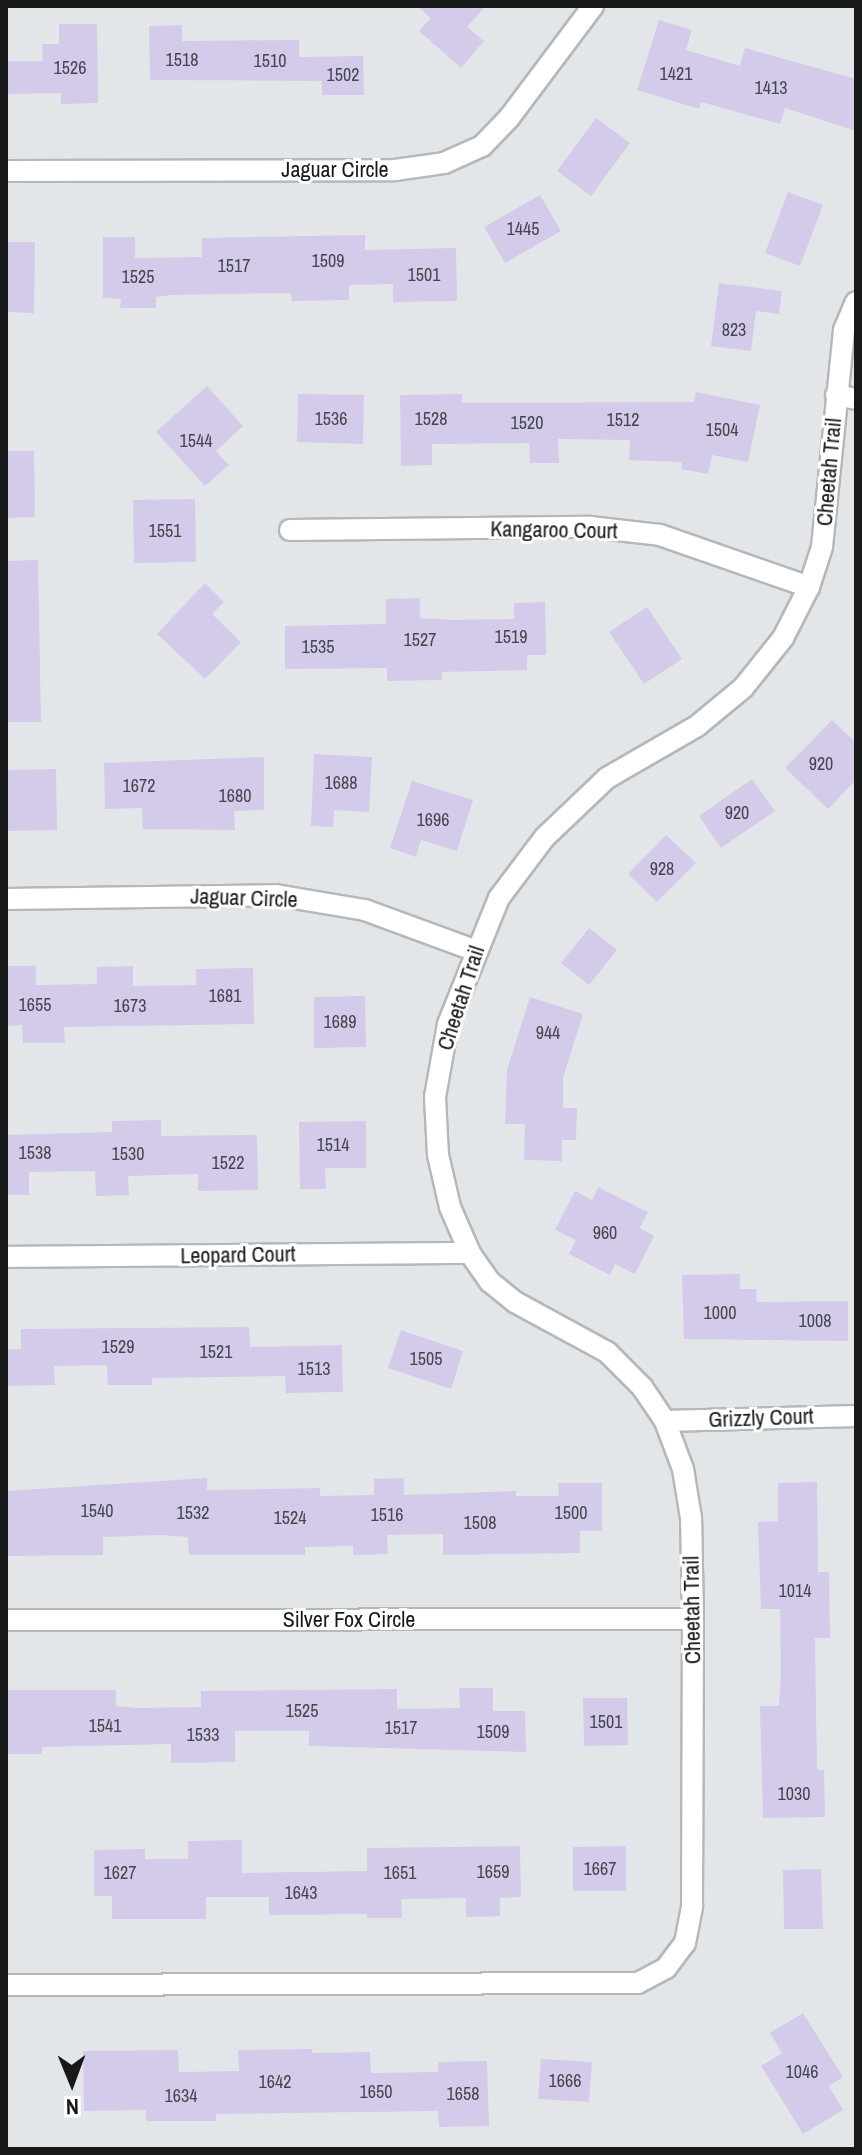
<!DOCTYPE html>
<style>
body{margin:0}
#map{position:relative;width:862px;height:2155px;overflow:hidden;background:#e3e6e8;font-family:"Archivo Narrow",sans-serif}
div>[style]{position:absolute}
.building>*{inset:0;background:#d4cbeb}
.roads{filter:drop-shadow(2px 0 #b5b7b9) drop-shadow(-2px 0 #b5b7b9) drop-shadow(0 2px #b5b7b9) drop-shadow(0 -2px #b5b7b9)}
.minor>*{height:20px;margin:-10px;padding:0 10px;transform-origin:10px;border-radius:10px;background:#fff}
span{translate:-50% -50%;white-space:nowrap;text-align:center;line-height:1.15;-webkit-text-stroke:6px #fff;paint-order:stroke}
.number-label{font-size:18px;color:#46454d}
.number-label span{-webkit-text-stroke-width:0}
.street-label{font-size:22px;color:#171818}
.frame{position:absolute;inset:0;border:8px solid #171818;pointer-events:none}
.north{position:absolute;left:32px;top:2043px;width:80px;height:80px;-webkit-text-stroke:6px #fff;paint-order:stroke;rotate:179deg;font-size:22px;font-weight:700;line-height:32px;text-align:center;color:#171818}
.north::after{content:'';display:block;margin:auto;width:28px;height:36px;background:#171818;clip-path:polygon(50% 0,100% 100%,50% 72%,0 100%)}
</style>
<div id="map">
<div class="building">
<div style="clip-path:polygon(417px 6px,486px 6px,467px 27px,484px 41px,461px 68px,419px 31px,431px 18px)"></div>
<div style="clip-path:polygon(659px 20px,692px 30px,686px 50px,740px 66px,745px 48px,856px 79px,856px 131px,785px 108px,780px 124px,701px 102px,699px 109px,637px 90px)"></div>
<div style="clip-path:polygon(59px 24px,97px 24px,98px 103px,61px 104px,61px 93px,6px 94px,6px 61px,43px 61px,42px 44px,59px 44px)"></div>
<div style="clip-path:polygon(182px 25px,182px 41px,299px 40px,299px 57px,363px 56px,364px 95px,322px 95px,322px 81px,150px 80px,149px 26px)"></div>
<div style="clip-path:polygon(596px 118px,630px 143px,591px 196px,557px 171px)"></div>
<div style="clip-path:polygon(788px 192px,823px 205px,800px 266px,765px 253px)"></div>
<div style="clip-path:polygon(540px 195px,561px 231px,505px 263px,484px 227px)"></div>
<div style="clip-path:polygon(365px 235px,365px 250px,456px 248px,457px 301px,393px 302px,393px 284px,349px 285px,349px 300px,292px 301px,291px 293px,172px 295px,156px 297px,156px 308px,120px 308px,121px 299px,103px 298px,103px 237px,135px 237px,135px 258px,202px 257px,202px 238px)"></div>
<div style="clip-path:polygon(6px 242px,35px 242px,34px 313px,6px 312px)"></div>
<div style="clip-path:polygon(719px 283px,782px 291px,779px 314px,756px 311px,751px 351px,711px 346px)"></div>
<div style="clip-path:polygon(207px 386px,243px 426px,216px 451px,229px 465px,205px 486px,156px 432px)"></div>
<div style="clip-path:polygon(696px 392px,760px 405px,748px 462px,712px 455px,708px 474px,681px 469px,682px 462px,629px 460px,630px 440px,558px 439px,559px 463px,530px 463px,529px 443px,432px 444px,432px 465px,401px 466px,400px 395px,462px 394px,462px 403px,694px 402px)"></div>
<div style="clip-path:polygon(298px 394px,364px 395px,363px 444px,297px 442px)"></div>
<div style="clip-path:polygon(6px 451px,34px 451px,35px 517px,6px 518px)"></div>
<div style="clip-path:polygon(195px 499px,196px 562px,134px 563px,133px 500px)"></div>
<div style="clip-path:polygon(38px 560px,41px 722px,6px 722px,6px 561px)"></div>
<div style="clip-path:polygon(205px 583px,224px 602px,212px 614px,241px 642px,205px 679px,157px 634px)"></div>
<div style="clip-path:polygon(420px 598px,420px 618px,454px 620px,514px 619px,514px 603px,545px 602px,546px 655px,527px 655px,527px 670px,442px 672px,442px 680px,387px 681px,387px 668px,285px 669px,285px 626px,386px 624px,386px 599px)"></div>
<div style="clip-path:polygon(647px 607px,682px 659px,644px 684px,609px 632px)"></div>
<div style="clip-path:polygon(832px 720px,856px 743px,856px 780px,828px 809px,785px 768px)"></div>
<div style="clip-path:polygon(314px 754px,372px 757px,369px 812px,334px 810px,333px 827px,311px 826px)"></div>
<div style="clip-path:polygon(264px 757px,264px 810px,234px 811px,235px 830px,143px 829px,142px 808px,105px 809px,104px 763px)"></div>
<div style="clip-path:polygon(56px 769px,57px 830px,6px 831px,6px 770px)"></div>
<div style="clip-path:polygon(752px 779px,775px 811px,721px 848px,699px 816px)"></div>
<div style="clip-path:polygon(412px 781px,473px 800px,457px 851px,421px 840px,416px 857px,390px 848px)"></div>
<div style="clip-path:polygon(666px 835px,696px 863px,657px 902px,628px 874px)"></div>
<div style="clip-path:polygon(589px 928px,617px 950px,589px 985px,561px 963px)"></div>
<div style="clip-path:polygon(6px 966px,36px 966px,36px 985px,97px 984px,97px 967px,133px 966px,133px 986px,196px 985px,196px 969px,253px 968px,254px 1024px,64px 1027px,65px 1043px,23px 1043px,22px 1025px,6px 1026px)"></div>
<div style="clip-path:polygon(365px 996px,366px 1047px,314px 1048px,314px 997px)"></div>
<div style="clip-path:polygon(530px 997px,583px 1014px,563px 1078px,563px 1108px,577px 1108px,576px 1140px,562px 1140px,562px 1161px,524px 1160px,525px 1124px,505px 1124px,507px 1070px)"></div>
<div style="clip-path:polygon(161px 1120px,161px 1136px,257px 1135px,258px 1190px,198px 1191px,198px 1174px,128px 1176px,129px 1195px,96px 1196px,95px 1171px,29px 1172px,29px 1195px,6px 1195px,6px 1135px,112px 1132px,112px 1121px)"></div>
<div style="clip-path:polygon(366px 1121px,366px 1168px,325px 1168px,326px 1189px,300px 1189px,299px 1122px)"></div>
<div style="clip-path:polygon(598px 1187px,648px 1212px,640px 1228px,654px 1236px,635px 1274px,615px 1264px,610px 1275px,569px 1254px,576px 1240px,555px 1230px,575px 1191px,592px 1200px)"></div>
<div style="clip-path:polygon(740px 1274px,740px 1289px,756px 1289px,757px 1302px,848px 1301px,848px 1341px,684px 1339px,682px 1275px)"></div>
<div style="clip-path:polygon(249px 1327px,250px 1347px,342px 1345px,343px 1392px,286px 1393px,285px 1376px,152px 1378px,152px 1385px,108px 1385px,107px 1365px,54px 1366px,55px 1385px,6px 1386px,6px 1349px,21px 1349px,21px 1329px)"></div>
<div style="clip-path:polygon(401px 1330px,463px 1351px,451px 1389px,388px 1368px)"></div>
<div style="clip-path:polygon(207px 1478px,207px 1490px,320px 1488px,320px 1496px,374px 1495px,374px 1479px,404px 1478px,404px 1495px,516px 1491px,516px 1496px,559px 1496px,558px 1483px,602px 1483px,602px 1531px,580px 1531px,580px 1553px,443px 1555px,443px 1534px,387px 1535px,388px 1554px,353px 1555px,353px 1546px,305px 1547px,305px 1555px,189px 1555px,188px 1537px,161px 1535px,103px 1537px,103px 1555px,6px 1556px,6px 1491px)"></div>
<div style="clip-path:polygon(817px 1482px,818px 1572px,829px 1572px,830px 1638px,815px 1638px,817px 1770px,824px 1770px,825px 1817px,763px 1818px,760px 1706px,779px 1706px,781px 1672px,780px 1609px,761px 1609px,758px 1522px,778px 1521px,778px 1483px)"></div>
<div style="clip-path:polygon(459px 1688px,493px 1688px,493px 1711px,525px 1711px,526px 1752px,309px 1746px,309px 1731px,235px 1731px,235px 1762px,171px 1763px,171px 1744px,42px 1747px,42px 1754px,6px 1754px,7px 1690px,116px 1690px,116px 1706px,136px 1708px,201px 1707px,201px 1691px,397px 1689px,397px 1709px,460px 1708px)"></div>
<div style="clip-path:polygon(583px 1698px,627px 1698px,628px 1745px,584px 1746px)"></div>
<div style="clip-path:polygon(242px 1840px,242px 1873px,367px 1871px,367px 1848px,520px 1846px,521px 1897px,500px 1898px,500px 1916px,466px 1917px,466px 1898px,401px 1899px,402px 1918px,367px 1918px,367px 1914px,269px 1915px,269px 1897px,206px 1897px,206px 1919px,112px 1919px,112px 1896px,94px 1896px,94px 1850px,145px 1849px,145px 1859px,188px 1859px,188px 1841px)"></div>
<div style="clip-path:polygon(626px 1846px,626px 1891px,573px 1891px,573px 1847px)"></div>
<div style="clip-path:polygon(821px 1869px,823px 1929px,784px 1929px,783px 1870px)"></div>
<div style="clip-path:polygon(803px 2013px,843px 2077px,829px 2086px,843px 2110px,803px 2134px,761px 2066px,782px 2053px,770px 2033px)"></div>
<div style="clip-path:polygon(312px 2049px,312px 2053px,370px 2052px,371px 2073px,438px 2072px,438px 2062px,487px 2061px,489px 2126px,439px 2127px,438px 2111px,216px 2114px,216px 2121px,146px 2121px,146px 2110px,84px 2111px,83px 2051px,178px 2050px,179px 2072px,239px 2071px,238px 2050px)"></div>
<div style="clip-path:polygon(541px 2059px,592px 2062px,589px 2102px,538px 2099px)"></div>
</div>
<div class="roads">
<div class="minor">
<div style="left:6px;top:171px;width:389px;rotate:-0.1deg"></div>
<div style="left:395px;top:170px;width:49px;rotate:-8.1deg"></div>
<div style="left:444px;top:163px;width:42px;rotate:-24.1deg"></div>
<div style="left:482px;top:146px;width:39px;rotate:-46deg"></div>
<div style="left:509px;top:118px;width:140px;rotate:-53.1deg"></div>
<div style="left:836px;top:395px;width:20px;rotate:11deg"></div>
<div style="left:290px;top:530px;width:300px;rotate:-0.6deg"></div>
<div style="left:590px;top:527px;width:70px;rotate:6.5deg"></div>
<div style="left:660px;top:535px;width:158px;rotate:19.2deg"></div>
<div style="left:6px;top:899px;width:270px;rotate:-0.8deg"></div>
<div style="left:276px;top:895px;width:90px;rotate:9.6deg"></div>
<div style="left:365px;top:910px;width:116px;rotate:20.2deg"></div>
<div style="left:6px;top:1257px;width:464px;rotate:-0.5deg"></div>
<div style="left:665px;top:1421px;width:191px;rotate:-1.5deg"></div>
<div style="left:6px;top:1620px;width:687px;rotate:-0.08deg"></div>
<div style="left:6px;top:1985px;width:632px;rotate:-0.18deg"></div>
<div style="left:638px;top:1983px;width:32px;rotate:-28deg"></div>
<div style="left:666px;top:1968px;width:31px;rotate:-53deg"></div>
<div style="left:685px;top:1943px;width:38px;rotate:-79deg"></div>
<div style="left:692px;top:1906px;width:287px;rotate:-89.8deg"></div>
<div style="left:693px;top:1619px;width:101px;rotate:-91.1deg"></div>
<div style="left:691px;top:1518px;width:50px;rotate:-99.3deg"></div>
<div style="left:683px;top:1469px;width:51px;rotate:-110.6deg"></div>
<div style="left:665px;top:1421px;width:40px;rotate:-124deg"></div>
<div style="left:643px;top:1388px;width:51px;rotate:-135deg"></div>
<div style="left:607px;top:1352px;width:105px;rotate:-151.5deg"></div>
<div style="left:515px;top:1302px;width:32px;rotate:-141deg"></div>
<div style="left:490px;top:1282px;width:35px;rotate:-125deg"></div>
<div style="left:470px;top:1253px;width:50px;rotate:-113.5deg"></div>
<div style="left:450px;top:1207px;width:53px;rotate:-103deg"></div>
<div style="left:438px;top:1155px;width:58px;rotate:-93deg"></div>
<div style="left:435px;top:1097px;width:74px;rotate:-79.9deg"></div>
<div style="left:448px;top:1024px;width:136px;rotate:-68deg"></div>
<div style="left:499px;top:898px;width:76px;rotate:-53deg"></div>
<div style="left:545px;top:837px;width:86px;rotate:-43.6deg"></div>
<div style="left:607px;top:778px;width:104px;rotate:-30deg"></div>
<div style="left:697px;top:726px;width:60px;rotate:-39.6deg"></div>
<div style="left:743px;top:688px;width:64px;rotate:-51.3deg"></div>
<div style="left:783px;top:638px;width:57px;rotate:-63deg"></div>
<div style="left:809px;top:587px;width:42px;rotate:-72deg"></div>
<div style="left:822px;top:547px;width:218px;rotate:-84.2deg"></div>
<div style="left:844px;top:330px;width:30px;rotate:-67deg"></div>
</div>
</div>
<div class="number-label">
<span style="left:182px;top:60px">1518</span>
<span style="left:270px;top:61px">1510</span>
<span style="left:70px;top:68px">1526</span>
<span style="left:676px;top:74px">1421</span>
<span style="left:343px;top:75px">1502</span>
<span style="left:771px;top:88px">1413</span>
<span style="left:523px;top:229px">1445</span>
<span style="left:328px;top:261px">1509</span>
<span style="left:234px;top:266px">1517</span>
<span style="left:424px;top:275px">1501</span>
<span style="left:138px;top:277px">1525</span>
<span style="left:734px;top:330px">823</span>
<span style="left:331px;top:419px">1536</span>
<span style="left:431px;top:419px">1528</span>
<span style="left:623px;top:420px">1512</span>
<span style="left:527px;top:423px">1520</span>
<span style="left:722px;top:430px">1504</span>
<span style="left:196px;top:441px">1544</span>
<span style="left:165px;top:531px">1551</span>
<span style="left:511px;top:637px">1519</span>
<span style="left:420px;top:640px">1527</span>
<span style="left:318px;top:647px">1535</span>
<span style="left:821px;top:764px">920</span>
<span style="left:341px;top:783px">1688</span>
<span style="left:139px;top:786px">1672</span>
<span style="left:235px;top:796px">1680</span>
<span style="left:737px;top:813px">920</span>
<span style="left:433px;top:820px">1696</span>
<span style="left:662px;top:869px">928</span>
<span style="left:225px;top:996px">1681</span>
<span style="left:35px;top:1005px">1655</span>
<span style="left:130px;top:1006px">1673</span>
<span style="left:340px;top:1022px">1689</span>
<span style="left:548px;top:1033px">944</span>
<span style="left:333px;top:1145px">1514</span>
<span style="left:35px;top:1153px">1538</span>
<span style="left:128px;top:1154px">1530</span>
<span style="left:228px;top:1163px">1522</span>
<span style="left:605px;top:1233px">960</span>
<span style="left:720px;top:1313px">1000</span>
<span style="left:815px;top:1321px">1008</span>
<span style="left:118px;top:1347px">1529</span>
<span style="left:216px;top:1352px">1521</span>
<span style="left:426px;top:1359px">1505</span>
<span style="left:314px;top:1369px">1513</span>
<span style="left:97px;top:1511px">1540</span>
<span style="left:193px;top:1513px">1532</span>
<span style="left:571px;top:1513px">1500</span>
<span style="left:387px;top:1515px">1516</span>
<span style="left:290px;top:1518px">1524</span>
<span style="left:480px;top:1523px">1508</span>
<span style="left:795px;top:1591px">1014</span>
<span style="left:302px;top:1711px">1525</span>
<span style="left:606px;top:1722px">1501</span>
<span style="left:105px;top:1726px">1541</span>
<span style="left:401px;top:1728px">1517</span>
<span style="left:493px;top:1732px">1509</span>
<span style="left:203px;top:1735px">1533</span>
<span style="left:794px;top:1794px">1030</span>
<span style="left:600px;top:1869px">1667</span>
<span style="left:493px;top:1872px">1659</span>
<span style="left:120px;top:1873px">1627</span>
<span style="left:400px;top:1873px">1651</span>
<span style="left:301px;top:1893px">1643</span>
<span style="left:802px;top:2072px">1046</span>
<span style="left:565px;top:2081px">1666</span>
<span style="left:275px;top:2082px">1642</span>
<span style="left:376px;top:2092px">1650</span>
<span style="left:463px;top:2094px">1658</span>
<span style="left:181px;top:2096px">1634</span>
</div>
<div class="street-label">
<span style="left:335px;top:170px">Jaguar Circle</span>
<span style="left:829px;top:472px;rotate:-85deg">Cheetah Trail</span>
<span style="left:554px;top:530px;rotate:1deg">Kangaroo Court</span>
<span style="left:244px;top:898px;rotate:2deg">Jaguar Circle</span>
<span style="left:461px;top:998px;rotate:-72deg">Cheetah Trail</span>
<span style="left:238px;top:1255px;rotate:-1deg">Leopard Court</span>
<span style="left:761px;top:1418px;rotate:-2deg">Grizzly Court</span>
<span style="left:692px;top:1610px;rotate:-91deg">Cheetah Trail</span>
<span style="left:349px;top:1620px">Silver Fox Circle</span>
</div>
<div class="frame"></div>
<div class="north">N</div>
</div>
